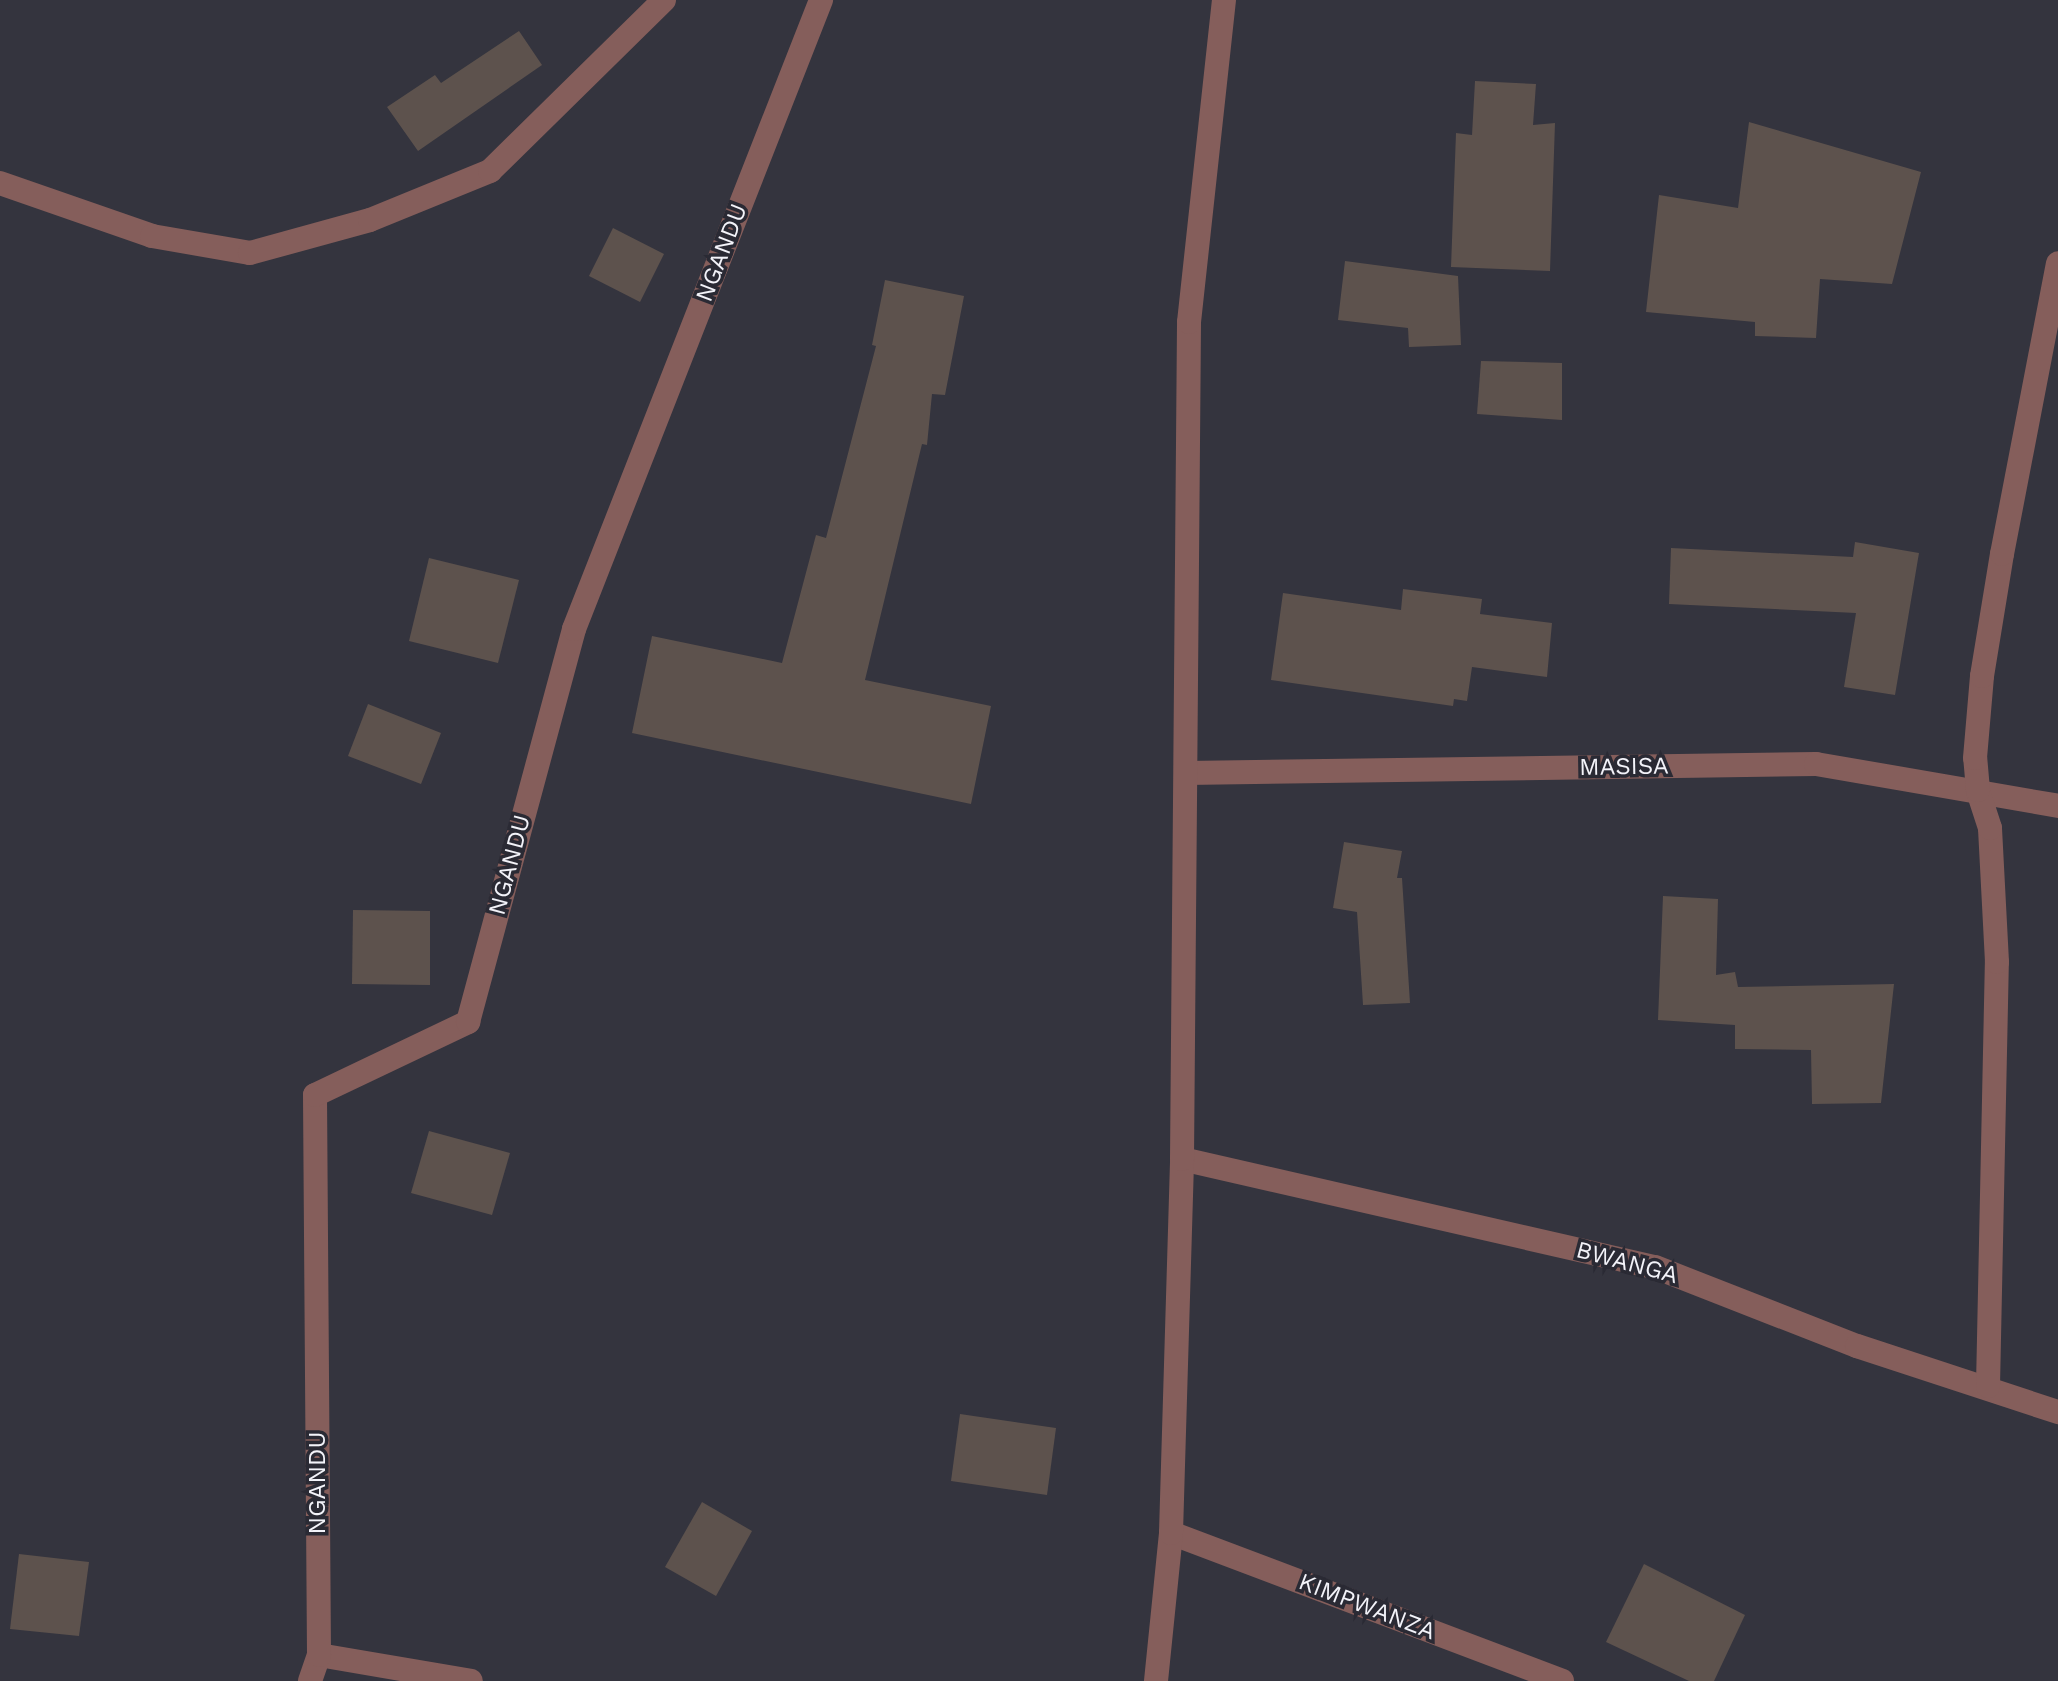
<!DOCTYPE html>
<style>
body{margin:0}
#map{position:relative;width:2058px;height:1681px;overflow:hidden;background:#34343e;font-family:"Work Sans",sans-serif}
div>[style]{position:absolute}
.building>*{inset:0;background:#5d524d}
.street>*{height:24px;margin:-12px;padding:0 12px;transform-origin:12px;border-radius:12px;background:#855e5b}
span{translate:-50% -50%;white-space:nowrap;text-align:center;line-height:1.15;-webkit-text-stroke:7px #2a2a34;paint-order:stroke}
.street-label{font-size:24px;color:#f3f3f9}
</style>
<div id="map">
<div class="building">
<div style="clip-path:polygon(519px 31px,542px 65px,418px 151px,387px 107px,435px 75px,441px 83px)"></div>
<div style="clip-path:polygon(1475px 81px,1536px 84px,1533px 125px,1555px 123px,1550px 271px,1451px 267px,1456px 133px,1472px 135px)"></div>
<div style="clip-path:polygon(1749px 122px,1921px 172px,1892px 284px,1820px 279px,1816px 338px,1755px 336px,1755px 322px,1646px 312px,1659px 195px,1738px 208px)"></div>
<div style="clip-path:polygon(613px 228px,664px 254px,640px 302px,589px 276px)"></div>
<div style="clip-path:polygon(1345px 261px,1458px 276px,1461px 345px,1409px 347px,1408px 328px,1338px 320px)"></div>
<div style="clip-path:polygon(885px 280px,964px 296px,945px 395px,932px 394px,927px 445px,922px 444px,865px 680px,991px 706px,971px 804px,632px 733px,652px 636px,782px 663px,816px 535px,826px 538px,876px 346px,872px 345px)"></div>
<div style="clip-path:polygon(1481px 361px,1562px 363px,1562px 420px,1477px 414px)"></div>
<div style="clip-path:polygon(1855px 542px,1919px 553px,1895px 695px,1844px 687px,1856px 613px,1669px 604px,1671px 548px,1853px 557px)"></div>
<div style="clip-path:polygon(429px 558px,519px 580px,498px 663px,409px 641px)"></div>
<div style="clip-path:polygon(1403px 589px,1482px 599px,1480px 614px,1552px 623px,1547px 677px,1472px 667px,1467px 701px,1454px 699px,1453px 706px,1271px 680px,1283px 593px,1401px 610px)"></div>
<div style="clip-path:polygon(368px 704px,441px 733px,421px 784px,348px 756px)"></div>
<div style="clip-path:polygon(1344px 842px,1402px 851px,1397px 878px,1402px 878px,1410px 1003px,1363px 1005px,1357px 912px,1333px 908px)"></div>
<div style="clip-path:polygon(1663px 896px,1718px 899px,1716px 975px,1735px 972px,1738px 987px,1894px 984px,1881px 1103px,1812px 1104px,1811px 1050px,1735px 1049px,1735px 1025px,1658px 1020px)"></div>
<div style="clip-path:polygon(353px 910px,430px 911px,430px 985px,352px 984px)"></div>
<div style="clip-path:polygon(429px 1131px,510px 1153px,492px 1215px,411px 1193px)"></div>
<div style="clip-path:polygon(960px 1414px,1056px 1428px,1047px 1495px,951px 1481px)"></div>
<div style="clip-path:polygon(702px 1502px,752px 1531px,716px 1596px,665px 1567px)"></div>
<div style="clip-path:polygon(19px 1554px,89px 1562px,79px 1636px,10px 1629px)"></div>
<div style="clip-path:polygon(1644px 1564px,1745px 1615px,1714px 1681px,1689px 1681px,1606px 1642px)"></div>
</div>
<div class="street">
<div style="left:0;top:183px;width:161px;rotate:19.2deg"></div>
<div style="left:152px;top:236px;width:99px;rotate:9.8deg"></div>
<div style="left:250px;top:253px;width:124px;rotate:-15.4deg"></div>
<div style="left:370px;top:220px;width:130px;rotate:-22.2deg"></div>
<div style="left:490px;top:171px;width:244px;rotate:-44.5deg"></div>
<div style="left:1186px;top:773px;width:630px;rotate:-0.82deg"></div>
<div style="left:1816px;top:764px;width:246px;rotate:9.8deg"></div>
<div style="left:1182px;top:1159px;width:485px;rotate:12.9deg"></div>
<div style="left:1655px;top:1267px;width:217px;rotate:21.4deg"></div>
<div style="left:1857px;top:1346px;width:212px;rotate:18.2deg"></div>
<div style="left:1988px;top:1386px;width:424px;rotate:-88.8deg"></div>
<div style="left:1997px;top:962px;width:134px;rotate:-93deg"></div>
<div style="left:1990px;top:828px;width:40px;rotate:-108deg"></div>
<div style="left:1978px;top:790px;width:32px;rotate:-95deg"></div>
<div style="left:1975px;top:758px;width:82px;rotate:-85.1deg"></div>
<div style="left:1982px;top:676px;width:124px;rotate:-80.7deg"></div>
<div style="left:2002px;top:554px;width:296px;rotate:-79.1deg"></div>
<div style="left:1171px;top:1533px;width:418px;rotate:20.7deg"></div>
<div style="left:319px;top:1655px;width:154px;rotate:9.7deg"></div>
<div style="left:310px;top:1681px;width:28px;rotate:-71deg"></div>
<div style="left:319px;top:1655px;width:560px;rotate:-90.41deg"></div>
<div style="left:315px;top:1095px;width:170px;rotate:-25.5deg"></div>
<div style="left:468px;top:1022px;width:407px;rotate:-74.9deg"></div>
<div style="left:574px;top:629px;width:676px;rotate:-68.56deg"></div>
<div style="left:1156px;top:1681px;width:149px;rotate:-84.2deg"></div>
<div style="left:1171px;top:1533px;width:374px;rotate:-88.3deg"></div>
<div style="left:1182px;top:1159px;width:837px;rotate:-89.52deg"></div>
<div style="left:1189px;top:322px;width:324px;rotate:-83.8deg"></div>
</div>
<div class="street-label">
<span style="left:722px;top:253px;rotate:-69deg">NGANDU</span>
<span style="left:1624px;top:767px;rotate:-1deg">MASISA</span>
<span style="left:510px;top:865px;rotate:-75deg">NGANDU</span>
<span style="left:1627px;top:1263px;rotate:15deg">BWANGA</span>
<span style="left:318px;top:1483px;rotate:-90deg">NGANDU</span>
<span style="left:1367px;top:1607px;rotate:21deg">KIMPWANZA</span>
</div>
</div>
